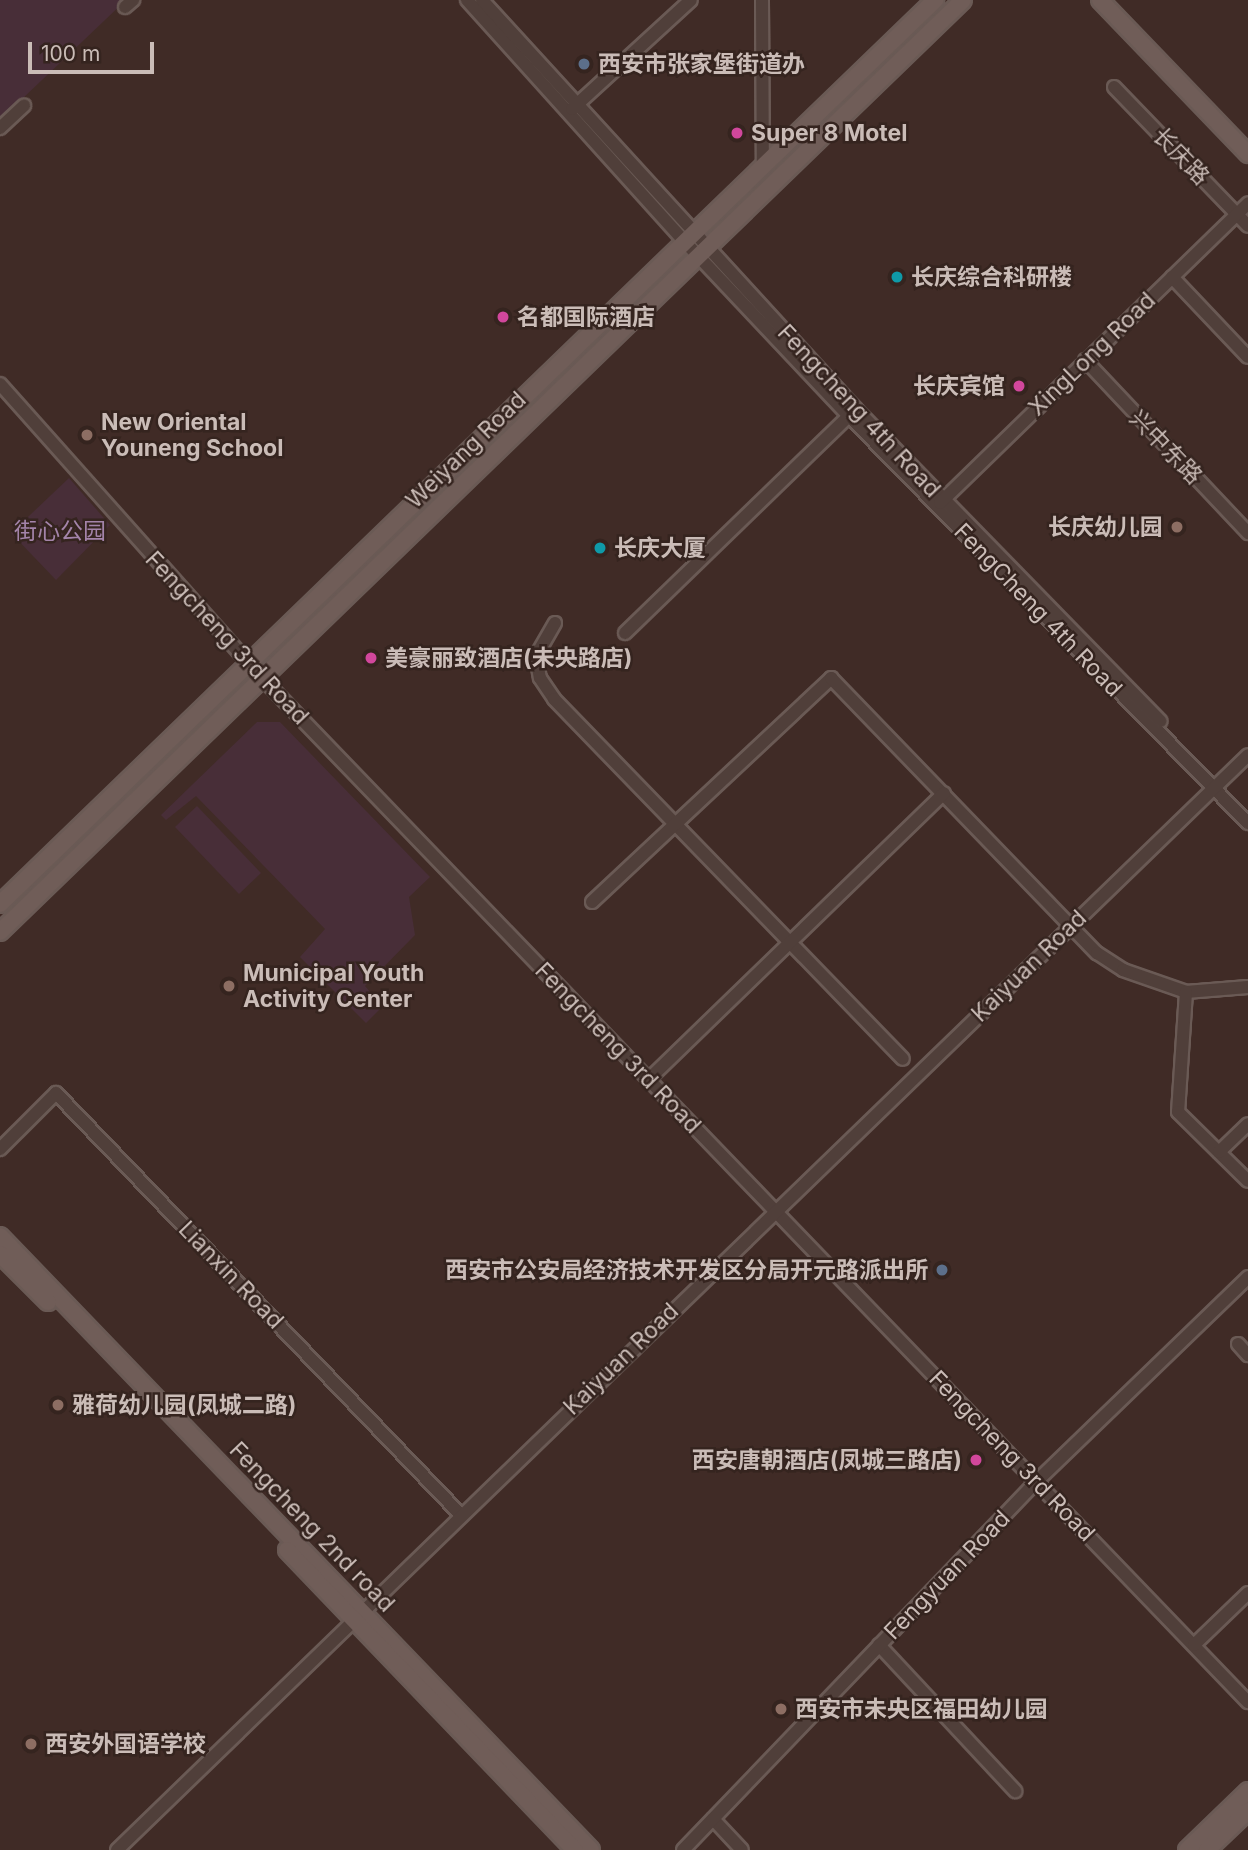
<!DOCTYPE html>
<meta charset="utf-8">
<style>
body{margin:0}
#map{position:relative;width:1248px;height:1850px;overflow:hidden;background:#402b26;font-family:Inter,"Noto Sans SC",sans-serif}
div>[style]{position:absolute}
.green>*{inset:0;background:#482e38}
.roads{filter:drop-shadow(2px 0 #6a5a55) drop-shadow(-2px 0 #6a5a55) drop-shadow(0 2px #6a5a55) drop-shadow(0 -2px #6a5a55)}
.minor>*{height:12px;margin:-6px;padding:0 6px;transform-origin:6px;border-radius:6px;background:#503f3a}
.major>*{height:16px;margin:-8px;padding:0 8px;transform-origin:8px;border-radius:8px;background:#705d58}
.dots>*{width:19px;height:19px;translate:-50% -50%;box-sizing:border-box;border:4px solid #35241f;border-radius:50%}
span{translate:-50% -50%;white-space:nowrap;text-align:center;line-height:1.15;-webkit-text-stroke:5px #35241f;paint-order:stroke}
.poi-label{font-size:23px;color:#cabcb7;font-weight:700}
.left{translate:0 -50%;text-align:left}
.right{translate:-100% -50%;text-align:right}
.street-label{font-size:23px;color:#cabcb7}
.park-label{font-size:23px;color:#a484aa}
.scale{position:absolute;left:28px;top:42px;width:126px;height:32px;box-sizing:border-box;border:4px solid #cabcb7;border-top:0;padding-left:9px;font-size:21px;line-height:24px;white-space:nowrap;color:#cabcb7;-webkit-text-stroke:5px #35241f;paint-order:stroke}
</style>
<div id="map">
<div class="green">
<div style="clip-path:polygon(0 0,126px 0,0 120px)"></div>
<div style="clip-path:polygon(69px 478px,110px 525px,56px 580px,11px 533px)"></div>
<div style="clip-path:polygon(257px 722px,280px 722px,430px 877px,409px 897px,415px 935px,365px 986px,383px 1006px,366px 1023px,300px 957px,325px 929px,196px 796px,166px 820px,161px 815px)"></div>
<div style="clip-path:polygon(197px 806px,261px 873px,239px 894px,175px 827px)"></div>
</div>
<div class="roads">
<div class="minor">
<div style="left:467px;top:0;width:326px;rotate:48deg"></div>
<div style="left:685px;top:242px;width:239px;rotate:46.7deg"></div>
<div style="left:849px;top:416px;width:570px;rotate:45.57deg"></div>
<div style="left:482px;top:0;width:554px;rotate:47.56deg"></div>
<div style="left:856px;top:409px;width:436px;rotate:45.7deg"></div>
<div style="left:762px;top:0;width:167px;rotate:89.7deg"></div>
<div style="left:125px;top:7px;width:11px;rotate:-41deg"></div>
<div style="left:1114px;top:87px;width:193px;rotate:46deg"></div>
<div style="left:572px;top:109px;width:161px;rotate:-42.5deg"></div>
<div style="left:0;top:128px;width:33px;rotate:-43deg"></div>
<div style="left:1172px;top:277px;width:110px;rotate:46.5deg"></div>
<div style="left:1085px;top:360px;width:238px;rotate:46.7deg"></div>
<div style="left:0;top:384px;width:397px;rotate:48.3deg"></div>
<div style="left:264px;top:680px;width:1419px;rotate:46.09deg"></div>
<div style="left:940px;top:503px;width:430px;rotate:-44.2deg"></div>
<div style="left:555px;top:623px;width:38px;rotate:120deg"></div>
<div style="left:536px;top:656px;width:22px;rotate:80deg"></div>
<div style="left:540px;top:678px;width:25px;rotate:56deg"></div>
<div style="left:554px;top:699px;width:501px;rotate:45.89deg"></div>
<div style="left:625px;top:633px;width:318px;rotate:-44.1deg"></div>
<div style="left:592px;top:902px;width:328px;rotate:-43.1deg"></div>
<div style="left:831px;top:678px;width:383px;rotate:46deg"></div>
<div style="left:1097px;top:953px;width:31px;rotate:33deg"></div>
<div style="left:1123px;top:970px;width:67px;rotate:19.2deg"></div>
<div style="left:1186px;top:992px;width:62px;rotate:-4.6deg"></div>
<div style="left:1186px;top:992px;width:120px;rotate:93.8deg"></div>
<div style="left:1178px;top:1112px;width:98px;rotate:44.6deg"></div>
<div style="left:648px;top:1080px;width:412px;rotate:-44.1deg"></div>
<div style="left:0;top:1149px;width:79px;rotate:-45deg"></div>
<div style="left:56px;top:1093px;width:583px;rotate:46.18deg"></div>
<div style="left:1219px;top:1152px;width:40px;rotate:-44deg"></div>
<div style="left:1238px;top:1344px;width:15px;rotate:48deg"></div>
<div style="left:879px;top:1645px;width:200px;rotate:47deg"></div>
<div style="left:1194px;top:1645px;width:75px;rotate:-43.9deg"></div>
<div style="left:713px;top:1819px;width:42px;rotate:46.9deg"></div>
<div style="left:117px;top:1850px;width:1574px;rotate:-44.07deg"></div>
<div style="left:683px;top:1850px;width:510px;rotate:-46.19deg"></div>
<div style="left:1036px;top:1482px;width:295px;rotate:-44deg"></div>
</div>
<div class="major">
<div style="left:1100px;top:0;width:214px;rotate:46.1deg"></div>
<div style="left:0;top:904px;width:1301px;rotate:-44.03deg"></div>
<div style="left:0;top:932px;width:1340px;rotate:-44.06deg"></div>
<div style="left:0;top:1236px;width:852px;rotate:46.09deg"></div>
<div style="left:0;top:1254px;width:68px;rotate:45deg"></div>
<div style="left:287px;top:1550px;width:416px;rotate:46.2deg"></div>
<div style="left:1187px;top:1850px;width:85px;rotate:-44deg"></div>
<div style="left:1207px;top:1850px;width:57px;rotate:-43.6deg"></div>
</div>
</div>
<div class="dots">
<div style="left:584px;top:64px;background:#5c6f8a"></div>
<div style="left:737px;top:133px;background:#d1479c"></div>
<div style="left:897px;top:277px;background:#0f9aa8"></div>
<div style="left:503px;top:317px;background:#d1479c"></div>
<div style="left:1019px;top:386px;background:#d1479c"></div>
<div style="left:87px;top:435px;background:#8d6e63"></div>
<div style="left:1177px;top:527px;background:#8d6e63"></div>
<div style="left:600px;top:548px;background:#0f9aa8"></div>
<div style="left:371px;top:658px;background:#d1479c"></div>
<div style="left:229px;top:986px;background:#8d6e63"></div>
<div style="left:942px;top:1270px;background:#5c6f8a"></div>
<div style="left:58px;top:1405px;background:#8d6e63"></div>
<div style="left:976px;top:1460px;background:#d1479c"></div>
<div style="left:781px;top:1709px;background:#8d6e63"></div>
<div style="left:31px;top:1744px;background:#8d6e63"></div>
</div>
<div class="poi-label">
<span class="left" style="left:598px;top:64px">西安市张家堡街道办</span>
<span class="left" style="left:751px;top:133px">Super 8 Motel</span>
<span class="left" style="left:911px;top:277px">长庆综合科研楼</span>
<span class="left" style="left:517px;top:317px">名都国际酒店</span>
<span class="right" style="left:1005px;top:386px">长庆宾馆</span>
<span class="left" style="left:101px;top:435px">New Oriental<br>Youneng School</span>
<span class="right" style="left:1163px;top:527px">长庆幼儿园</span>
<span class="left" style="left:614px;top:548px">长庆大厦</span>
<span class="left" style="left:385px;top:658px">美豪丽致酒店(未央路店)</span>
<span class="left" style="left:243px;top:986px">Municipal Youth<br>Activity Center</span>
<span class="right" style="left:928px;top:1270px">西安市公安局经济技术开发区分局开元路派出所</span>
<span class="left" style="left:72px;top:1405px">雅荷幼儿园(凤城二路)</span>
<span class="right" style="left:962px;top:1460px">西安唐朝酒店(凤城三路店)</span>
<span class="left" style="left:795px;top:1709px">西安市未央区福田幼儿园</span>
<span class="left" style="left:45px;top:1744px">西安外国语学校</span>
</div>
<div class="street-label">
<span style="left:1181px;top:156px;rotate:46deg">长庆路</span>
<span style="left:1092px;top:354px;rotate:-44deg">XingLong Road</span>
<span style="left:859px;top:411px;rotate:47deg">Fengcheng 4th Road</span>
<span style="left:1166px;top:447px;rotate:46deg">兴中东路</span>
<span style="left:466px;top:450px;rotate:-44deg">Weiyang Road</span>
<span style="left:1038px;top:610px;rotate:46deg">FengCheng 4th Road</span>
<span style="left:227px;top:638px;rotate:47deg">Fengcheng 3rd Road</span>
<span style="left:1029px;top:966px;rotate:-44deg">Kaiyuan Road</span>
<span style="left:618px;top:1048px;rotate:46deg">Fengcheng 3rd Road</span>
<span style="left:231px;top:1275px;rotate:46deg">Lianxin Road</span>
<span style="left:621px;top:1359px;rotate:-44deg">Kaiyuan Road</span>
<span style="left:1012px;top:1456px;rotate:46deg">Fengcheng 3rd Road</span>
<span style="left:312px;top:1527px;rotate:46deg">Fengcheng 2nd road</span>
<span style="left:947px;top:1575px;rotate:-46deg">Fengyuan Road</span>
</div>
<div class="park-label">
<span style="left:60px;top:531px">街心公园</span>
</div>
<div class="scale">100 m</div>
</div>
